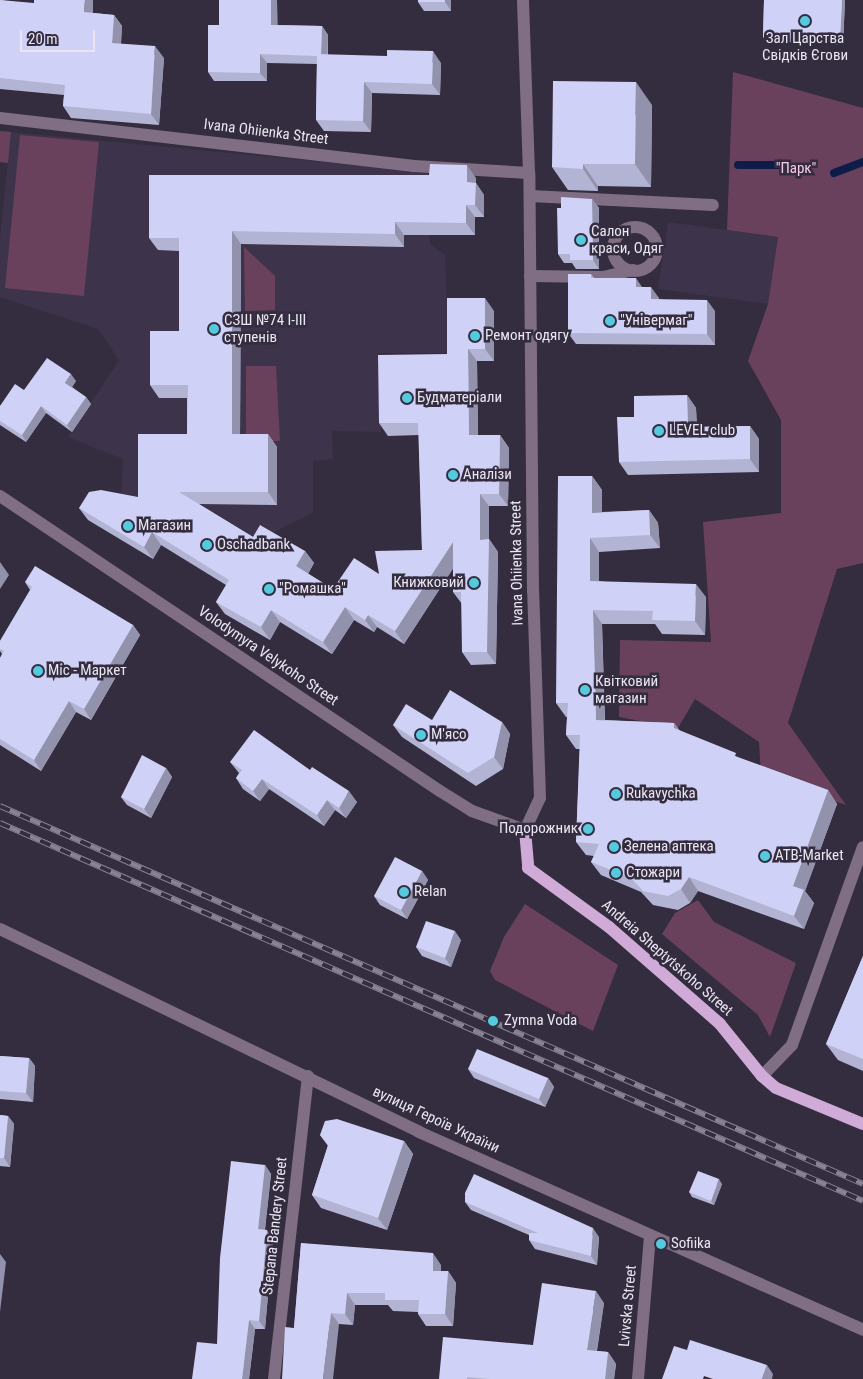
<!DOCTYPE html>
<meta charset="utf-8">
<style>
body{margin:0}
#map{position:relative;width:863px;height:1379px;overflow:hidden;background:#342d3f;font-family:"Roboto Condensed",sans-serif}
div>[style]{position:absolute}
.built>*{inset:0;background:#3d334b}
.green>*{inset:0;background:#69415d}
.stream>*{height:8px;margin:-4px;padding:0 4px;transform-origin:4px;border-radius:4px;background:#0e1c4a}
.minor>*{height:12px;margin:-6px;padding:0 6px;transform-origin:6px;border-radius:6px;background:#806e84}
.minor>.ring{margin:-6px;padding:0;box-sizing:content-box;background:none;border:12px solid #806e84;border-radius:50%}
.major>*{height:12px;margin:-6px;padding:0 6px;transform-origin:6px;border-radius:6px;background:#d0abd7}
.rail>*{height:5.5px;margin-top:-2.75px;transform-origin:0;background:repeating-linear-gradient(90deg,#342d3f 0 11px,#888392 0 22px);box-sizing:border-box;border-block:1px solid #888392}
.wall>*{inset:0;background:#b3b4d4}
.shaded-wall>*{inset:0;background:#9292ac}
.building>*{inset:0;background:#d0d1f6}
.dots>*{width:14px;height:14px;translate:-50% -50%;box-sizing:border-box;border:2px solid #342d3f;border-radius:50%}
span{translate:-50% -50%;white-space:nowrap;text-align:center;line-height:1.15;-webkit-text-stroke:5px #342d3f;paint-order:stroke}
.poi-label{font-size:15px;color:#e9e5f1}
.left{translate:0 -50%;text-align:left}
.right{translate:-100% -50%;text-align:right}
.street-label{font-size:15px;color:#e9e5f1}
.park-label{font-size:15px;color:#fac9e9}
.scale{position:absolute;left:20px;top:30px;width:75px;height:22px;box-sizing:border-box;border:2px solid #e9e5f1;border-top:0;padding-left:6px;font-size:15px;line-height:18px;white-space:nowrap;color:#e9e5f1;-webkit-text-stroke:4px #342d3f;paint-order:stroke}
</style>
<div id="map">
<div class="built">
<div style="clip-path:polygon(11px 132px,428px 172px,430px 244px,445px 255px,449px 353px,379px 353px,381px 432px,332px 431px,333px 459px,313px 461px,313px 513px,268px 535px,239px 536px,121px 498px,123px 459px,68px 437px,119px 360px,98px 329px,0 297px,0 238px)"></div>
<div style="clip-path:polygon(668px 222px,778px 237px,768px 304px,658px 289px)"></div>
</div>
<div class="green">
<div style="clip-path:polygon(733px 72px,863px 108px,863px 563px,837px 569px,788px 723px,846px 805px,761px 775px,759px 742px,695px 699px,678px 728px,619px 717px,620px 640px,711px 642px,703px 522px,781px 513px,781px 420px,748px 361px,768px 304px,778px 237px,727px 230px)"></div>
<div style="clip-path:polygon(0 131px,11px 132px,8px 163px,0 162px)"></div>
<div style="clip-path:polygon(20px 135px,99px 142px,84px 296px,5px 288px)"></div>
<div style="clip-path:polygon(244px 247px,275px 276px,275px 310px,245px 311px)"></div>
<div style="clip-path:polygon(246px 366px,276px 366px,280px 441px,246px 441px)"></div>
<div style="clip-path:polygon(698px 900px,714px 922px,796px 963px,770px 1037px,758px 1015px,662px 934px,675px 913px)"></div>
<div style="clip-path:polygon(525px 904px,618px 965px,593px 1031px,495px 980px,490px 971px,504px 937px)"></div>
</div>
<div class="stream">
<div style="left:738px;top:165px;width:43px"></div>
<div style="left:834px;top:173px;width:31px;rotate:-21deg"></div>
</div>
<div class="minor">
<div style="left:0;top:118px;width:417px;rotate:6.6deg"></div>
<div style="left:414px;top:166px;width:115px;rotate:3.5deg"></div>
<div style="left:530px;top:196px;width:183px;rotate:2.8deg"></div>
<div class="ring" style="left:613px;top:227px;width:32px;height:32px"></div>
<div style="left:530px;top:276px;width:73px;rotate:0.8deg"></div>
<div style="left:603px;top:277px;width:31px;rotate:-13deg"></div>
<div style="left:0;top:496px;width:530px;rotate:33.84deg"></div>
<div style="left:440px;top:791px;width:38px;rotate:32deg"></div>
<div style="left:472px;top:811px;width:56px;rotate:19.7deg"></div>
<div style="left:525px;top:830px;width:35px;rotate:-65deg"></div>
<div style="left:540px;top:798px;width:207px;rotate:-91.9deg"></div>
<div style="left:533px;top:591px;width:418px;rotate:-90.5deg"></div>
<div style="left:529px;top:173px;width:173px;rotate:-92deg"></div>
<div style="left:0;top:929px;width:466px;rotate:25.8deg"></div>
<div style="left:419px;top:1132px;width:486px;rotate:24deg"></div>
<div style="left:762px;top:1076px;width:43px;rotate:-45.9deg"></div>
<div style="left:792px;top:1045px;width:210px;rotate:-70.3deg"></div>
<div style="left:274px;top:1379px;width:305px;rotate:-83.6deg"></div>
<div style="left:638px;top:1379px;width:144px;rotate:-85.2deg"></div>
</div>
<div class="major">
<div style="left:525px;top:830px;width:38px;rotate:85deg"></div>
<div style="left:528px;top:868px;width:100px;rotate:36.1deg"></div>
<div style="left:609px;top:927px;width:147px;rotate:41.1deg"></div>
<div style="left:720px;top:1024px;width:67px;rotate:51.1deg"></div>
<div style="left:762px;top:1076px;width:18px;rotate:41deg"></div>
<div style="left:776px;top:1088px;width:94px;rotate:22.5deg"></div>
</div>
<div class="rail">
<div style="left:0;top:806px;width:942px;rotate:23.65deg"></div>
<div style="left:0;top:823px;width:942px;rotate:23.65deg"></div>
</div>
<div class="wall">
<div style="clip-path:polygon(0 0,93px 13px,114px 15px,122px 26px,121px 44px,164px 58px,159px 125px,71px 118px,63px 106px,64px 95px,0 89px)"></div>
<div style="clip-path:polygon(219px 0,277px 0,277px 25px,322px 26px,328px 35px,328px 55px,441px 63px,440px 95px,372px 93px,371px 132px,324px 131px,316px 120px,317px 64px,267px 63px,267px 81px,214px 81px,208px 72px,219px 25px)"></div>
<div style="clip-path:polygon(451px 0,451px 11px,424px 11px,418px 2px)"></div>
<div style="clip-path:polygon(764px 0,845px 0,843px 45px,766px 41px,763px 37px)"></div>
<div style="clip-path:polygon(652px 105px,651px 187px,598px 186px,598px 191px,568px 190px,552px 167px)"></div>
<div style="clip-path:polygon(476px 178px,476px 183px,484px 195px,484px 217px,475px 217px,475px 235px,404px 235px,404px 247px,241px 244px,240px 434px,268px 434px,277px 447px,277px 505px,199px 504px,253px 537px,305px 551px,314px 563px,308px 574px,333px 589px,379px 574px,422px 550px,419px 435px,388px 436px,379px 423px,447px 354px,494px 311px,494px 361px,477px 361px,478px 435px,500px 435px,509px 448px,508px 506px,489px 506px,489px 539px,498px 552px,496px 664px,471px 665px,462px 652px,462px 604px,453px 592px,453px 568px,404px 644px,377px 627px,374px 632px,354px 620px,332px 654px,280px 622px,270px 640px,225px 614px,216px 602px,226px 585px,161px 545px,153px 559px,88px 520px,79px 508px,138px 497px,187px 434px,187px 398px,159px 398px,150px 385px,179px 331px,179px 251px,158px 250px,149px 238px)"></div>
<div style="clip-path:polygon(592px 199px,599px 208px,599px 269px,576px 269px,572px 263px,564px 263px,558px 254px,561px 208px)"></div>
<div style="clip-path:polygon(591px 274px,594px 278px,642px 287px,659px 298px,659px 299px,715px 311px,715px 345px,576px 344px,568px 333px)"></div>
<div style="clip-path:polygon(76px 381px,72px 387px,86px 397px,91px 404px,72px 432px,46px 413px,26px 442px,0 425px,0 406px,24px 390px)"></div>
<div style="clip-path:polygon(687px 395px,696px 408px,697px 427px,750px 426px,759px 439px,759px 472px,628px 475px,619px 462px,634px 417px)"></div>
<div style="clip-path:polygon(592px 476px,602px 490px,602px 512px,649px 510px,658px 523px,660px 548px,599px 552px,599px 581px,706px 597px,705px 635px,662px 634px,655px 624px,602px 624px,605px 720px,674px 723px,680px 731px,739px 758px,828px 790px,837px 804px,805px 891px,814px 903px,804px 929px,698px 891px,690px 903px,678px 910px,653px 905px,641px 892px,601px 875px,591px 862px,594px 856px,586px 855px,576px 842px,580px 749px,576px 749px,566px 735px,567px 717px,566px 717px,556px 703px)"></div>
<div style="clip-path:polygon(25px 582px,133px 625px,140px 635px,91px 720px,76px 712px,41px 771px,0 745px,0 658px,2px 654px,0 651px,0 641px,30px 590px)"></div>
<div style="clip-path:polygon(432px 720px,502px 722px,510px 734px,503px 769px,476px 786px,402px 737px,393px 725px)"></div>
<div style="clip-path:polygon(230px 762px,310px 770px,357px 802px,346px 818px,335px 810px,324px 826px,269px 789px,260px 801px,243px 789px,236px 778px,239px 773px)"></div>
<div style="clip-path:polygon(166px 768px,172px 777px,151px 818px,127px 805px,121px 797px)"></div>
<div style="clip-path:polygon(422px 871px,428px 880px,407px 919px,380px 905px,374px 896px)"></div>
<div style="clip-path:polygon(461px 940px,451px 967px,422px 956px,416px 947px)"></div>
<div style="clip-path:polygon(863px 956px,863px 1071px,838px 1060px,826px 1044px)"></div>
<div style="clip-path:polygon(0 1056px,29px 1058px,35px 1066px,33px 1102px,0 1099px)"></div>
<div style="clip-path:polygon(468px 1069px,548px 1078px,554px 1087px,545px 1107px,474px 1078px)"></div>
<div style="clip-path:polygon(0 1115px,8px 1116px,14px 1124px,10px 1167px,0 1166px)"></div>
<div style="clip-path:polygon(320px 1135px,404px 1141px,413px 1154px,387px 1230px,321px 1208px,312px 1195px,328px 1146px)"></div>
<div style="clip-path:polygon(265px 1165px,271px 1174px,265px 1230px,273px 1239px,265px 1329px,255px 1329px,249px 1379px,192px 1379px,217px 1344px)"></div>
<div style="clip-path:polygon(722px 1184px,714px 1205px,692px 1197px,689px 1192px)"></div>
<div style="clip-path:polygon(465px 1202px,599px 1237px,597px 1265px,535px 1249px,529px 1240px,529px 1235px,471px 1210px)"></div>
<div style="clip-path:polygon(301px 1243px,441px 1265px,441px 1271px,448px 1271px,456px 1283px,453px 1326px,426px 1326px,418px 1314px,418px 1312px,393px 1311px,388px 1305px,355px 1305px,353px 1325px,339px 1324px,294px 1328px)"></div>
<div style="clip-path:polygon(604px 1303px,597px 1351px,608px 1352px,616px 1364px,614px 1379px,439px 1379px,533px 1345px)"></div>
</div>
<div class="shaded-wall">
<div style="clip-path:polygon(85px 0,93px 0,93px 23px,84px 12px)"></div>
<div style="clip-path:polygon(271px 0,277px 0,278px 34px,271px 25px)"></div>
<div style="clip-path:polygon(445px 0,451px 0,451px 11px,445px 2px)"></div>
<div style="clip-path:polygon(842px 0,845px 0,843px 45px,840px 40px)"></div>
<div style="clip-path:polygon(114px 15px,122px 26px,120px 55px,112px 43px)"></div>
<div style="clip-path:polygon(322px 26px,328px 35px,327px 65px,321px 56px)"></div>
<div style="clip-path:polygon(155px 46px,164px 58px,159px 125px,151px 114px)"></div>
<div style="clip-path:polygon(433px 51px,441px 63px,440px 95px,432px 84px)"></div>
<div style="clip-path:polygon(260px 54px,267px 63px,267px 81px,260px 73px)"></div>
<div style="clip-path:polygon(364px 82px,372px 93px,371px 132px,363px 121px)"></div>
<div style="clip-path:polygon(636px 82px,652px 105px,651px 187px,635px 164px)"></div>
<div style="clip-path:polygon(583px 164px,598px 186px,598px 191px,583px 169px)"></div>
<div style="clip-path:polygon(467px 165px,476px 178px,476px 183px,484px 195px,484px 217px,475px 205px,467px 182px)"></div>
<div style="clip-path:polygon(592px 199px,599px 208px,599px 269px,593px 260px)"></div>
<div style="clip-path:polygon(466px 205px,475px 217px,475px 235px,466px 223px)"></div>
<div style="clip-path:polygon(395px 222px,404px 235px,404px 247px,395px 234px)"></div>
<div style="clip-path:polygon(232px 231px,241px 244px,240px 447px,232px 434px)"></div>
<div style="clip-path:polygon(636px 278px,644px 290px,636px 287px)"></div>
<div style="clip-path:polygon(651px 287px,659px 298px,659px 310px,651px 299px)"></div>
<div style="clip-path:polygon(485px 298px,494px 311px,494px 361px,485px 349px)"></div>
<div style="clip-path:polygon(707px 300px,715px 311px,715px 345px,707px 334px)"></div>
<div style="clip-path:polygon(468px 349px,477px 361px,478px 448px,469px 435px)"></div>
<div style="clip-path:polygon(71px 374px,76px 381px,70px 390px,65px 383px)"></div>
<div style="clip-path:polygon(687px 395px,696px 408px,697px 440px,688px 427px)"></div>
<div style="clip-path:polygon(86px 397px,91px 404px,72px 432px,67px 425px)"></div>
<div style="clip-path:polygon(41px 406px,46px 413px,26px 442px,22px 435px)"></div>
<div style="clip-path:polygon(750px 426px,759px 439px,759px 472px,750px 459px)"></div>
<div style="clip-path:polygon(268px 434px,277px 447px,277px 505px,268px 492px)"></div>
<div style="clip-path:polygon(500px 435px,509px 448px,508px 506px,499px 494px)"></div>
<div style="clip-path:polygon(592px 476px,602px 490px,602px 527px,592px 513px)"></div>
<div style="clip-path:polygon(480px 494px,489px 506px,489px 545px,489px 539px,498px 552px,496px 664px,487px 652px,480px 540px)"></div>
<div style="clip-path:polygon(649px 510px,658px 523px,660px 548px,650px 535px)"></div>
<div style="clip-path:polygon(152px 532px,161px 545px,153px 559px,144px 547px)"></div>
<div style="clip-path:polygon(590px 538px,599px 552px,599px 595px,590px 581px)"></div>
<div style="clip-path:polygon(453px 542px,462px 555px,404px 644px,395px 631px)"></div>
<div style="clip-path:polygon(305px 551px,314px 563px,305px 579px,296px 566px)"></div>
<div style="clip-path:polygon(0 562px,9px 575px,0 589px)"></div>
<div style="clip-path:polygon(696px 584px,706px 597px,705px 635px,695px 621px)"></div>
<div style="clip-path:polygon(345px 607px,354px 620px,332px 654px,323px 642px)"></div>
<div style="clip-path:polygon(271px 610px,280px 622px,270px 640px,261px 627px)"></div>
<div style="clip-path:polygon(593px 610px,602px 624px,605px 733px,596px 720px)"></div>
<div style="clip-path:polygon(368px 615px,377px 627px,374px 632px,365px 620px)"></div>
<div style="clip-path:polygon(133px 625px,140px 635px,91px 720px,84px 709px)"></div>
<div style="clip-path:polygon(69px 701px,76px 712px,41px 771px,34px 760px)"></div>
<div style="clip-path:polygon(502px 722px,510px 734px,503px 769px,494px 757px)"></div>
<div style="clip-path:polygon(674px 723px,683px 736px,674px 728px)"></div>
<div style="clip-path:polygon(166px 768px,172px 777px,151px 818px,144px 809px)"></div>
<div style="clip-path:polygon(262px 779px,269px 789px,260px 801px,253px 791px)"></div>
<div style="clip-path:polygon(828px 790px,837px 804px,805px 891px,814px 903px,804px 929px,794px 916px,793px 886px)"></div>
<div style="clip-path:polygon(349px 791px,357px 802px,346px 818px,339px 808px)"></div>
<div style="clip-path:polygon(327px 800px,335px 810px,324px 826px,317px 815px)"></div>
<div style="clip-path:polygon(422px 871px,428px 880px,407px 919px,401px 910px)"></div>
<div style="clip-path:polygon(689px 877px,698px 891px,690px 903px,681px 889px)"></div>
<div style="clip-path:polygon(455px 931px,461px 940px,451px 967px,445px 958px)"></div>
<div style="clip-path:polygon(29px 1058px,35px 1066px,33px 1102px,26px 1093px)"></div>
<div style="clip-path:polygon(548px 1078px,554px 1087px,545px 1107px,539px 1099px)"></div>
<div style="clip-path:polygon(8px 1116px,14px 1124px,10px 1167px,4px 1158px)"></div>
<div style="clip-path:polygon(404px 1141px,413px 1154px,387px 1230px,378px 1218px)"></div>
<div style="clip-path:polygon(265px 1165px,271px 1174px,264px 1237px,258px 1229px)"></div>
<div style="clip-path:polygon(719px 1179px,722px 1184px,714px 1205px,711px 1201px)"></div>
<div style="clip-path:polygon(593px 1228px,599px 1237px,597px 1265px,591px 1256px)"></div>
<div style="clip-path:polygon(267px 1230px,273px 1239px,265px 1329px,259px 1321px)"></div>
<div style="clip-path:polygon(433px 1253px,441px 1265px,441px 1283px,433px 1271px)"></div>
<div style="clip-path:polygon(0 1254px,6px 1262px,0 1312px)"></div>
<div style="clip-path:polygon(448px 1271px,456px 1283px,453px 1326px,445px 1314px)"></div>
<div style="clip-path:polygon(596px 1291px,604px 1303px,595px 1362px,587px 1350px)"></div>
<div style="clip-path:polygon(347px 1293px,355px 1305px,353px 1325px,345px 1314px)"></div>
<div style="clip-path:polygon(331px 1313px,339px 1324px,333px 1379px,323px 1379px)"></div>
<div style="clip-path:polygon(249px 1320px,255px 1329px,249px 1379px,242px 1379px)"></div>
<div style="clip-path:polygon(608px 1352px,616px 1364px,614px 1379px,605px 1379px)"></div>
<div style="clip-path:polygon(767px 1365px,773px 1374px,772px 1379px,762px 1379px)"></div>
</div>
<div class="building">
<div style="clip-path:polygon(0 0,34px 3px,34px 0,85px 0,84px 12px,114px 15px,112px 43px,155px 46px,151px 114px,63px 106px,65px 85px,0 78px)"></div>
<div style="clip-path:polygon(219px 0,271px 0,271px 25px,322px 26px,321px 55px,317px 54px,317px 56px,260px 54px,260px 73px,208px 72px,208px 25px,219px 25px)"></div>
<div style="clip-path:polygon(418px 0,445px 0,445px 2px,418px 2px)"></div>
<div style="clip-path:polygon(764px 0,842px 0,840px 40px,763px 37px)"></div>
<div style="clip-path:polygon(387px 50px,433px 51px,432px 84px,364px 82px,363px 121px,316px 120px,317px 54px,387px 56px)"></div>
<div style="clip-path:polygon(553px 81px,636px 82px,635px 164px,583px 164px,583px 169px,552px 167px)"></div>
<div style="clip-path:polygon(430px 164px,467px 165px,467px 182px,476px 183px,475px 205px,466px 205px,466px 223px,395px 222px,395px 234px,232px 231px,232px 434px,268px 434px,268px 492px,179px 492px,253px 537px,260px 525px,305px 551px,296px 566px,333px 589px,354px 558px,379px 574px,375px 551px,422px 550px,418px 423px,379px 423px,378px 355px,447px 354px,447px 298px,485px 298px,485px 349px,468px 349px,469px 435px,500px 435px,499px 494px,480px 494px,480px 540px,489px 539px,487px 652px,462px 652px,461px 592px,453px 592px,453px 542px,395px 631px,368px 615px,365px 620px,345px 607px,323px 642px,271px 610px,261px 627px,216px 602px,229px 580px,152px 532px,144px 547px,79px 508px,89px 492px,101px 490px,138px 497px,138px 434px,187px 434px,188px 385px,150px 385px,150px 331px,179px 331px,179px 238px,149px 238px,149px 175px,429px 175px)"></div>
<div style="clip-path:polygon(561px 197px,592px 199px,593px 260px,570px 260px,570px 254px,558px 254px,557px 208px,561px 208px)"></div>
<div style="clip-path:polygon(568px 274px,591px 274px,591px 278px,636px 278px,636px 287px,651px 287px,651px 299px,707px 300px,707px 334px,568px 333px)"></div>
<div style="clip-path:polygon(47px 358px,71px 374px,65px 383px,86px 397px,67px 425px,41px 406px,22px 435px,0 421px,0 406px,15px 384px,24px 390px)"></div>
<div style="clip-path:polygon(687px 395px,688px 427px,750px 426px,750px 459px,619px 462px,617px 417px,634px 417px,634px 396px)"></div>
<div style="clip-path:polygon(558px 476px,592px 476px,592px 513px,649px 510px,650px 535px,590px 538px,590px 581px,696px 584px,695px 621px,652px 620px,653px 611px,593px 610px,596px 720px,674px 723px,674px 728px,736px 753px,735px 756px,828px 790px,793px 886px,804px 890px,794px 916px,689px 877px,681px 889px,668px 896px,643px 891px,631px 878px,591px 862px,599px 844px,576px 842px,580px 735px,566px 735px,568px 703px,556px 703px)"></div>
<div style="clip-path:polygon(35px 566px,133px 625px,84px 709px,69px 701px,34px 760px,0 739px,0 658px,4px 651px,0 649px,0 641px,32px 587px,25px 582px)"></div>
<div style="clip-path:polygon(450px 690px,502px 722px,494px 757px,468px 773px,393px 725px,406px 704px,432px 720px)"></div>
<div style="clip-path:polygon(254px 730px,310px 770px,312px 767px,349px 791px,339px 808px,327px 800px,317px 815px,262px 779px,253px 791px,236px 778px,242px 770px,230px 762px)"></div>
<div style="clip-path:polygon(142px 755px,166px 768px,144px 809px,121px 797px)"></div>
<div style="clip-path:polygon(395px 857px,422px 871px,401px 910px,374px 896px)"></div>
<div style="clip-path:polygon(426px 921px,455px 931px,445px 958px,416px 947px)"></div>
<div style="clip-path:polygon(863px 956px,863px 1059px,826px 1044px)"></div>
<div style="clip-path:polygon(477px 1049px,548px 1078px,539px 1099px,468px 1069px)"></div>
<div style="clip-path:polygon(0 1056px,29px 1058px,26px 1093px,0 1091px)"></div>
<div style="clip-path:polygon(0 1115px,8px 1116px,4px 1158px,0 1158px)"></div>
<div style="clip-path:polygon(337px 1119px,404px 1141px,378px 1218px,312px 1195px,328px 1145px,320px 1135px,325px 1121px)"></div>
<div style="clip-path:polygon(231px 1161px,265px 1165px,258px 1229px,267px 1230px,259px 1321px,249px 1320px,242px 1379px,192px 1379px,197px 1342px,217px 1344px,220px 1258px)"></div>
<div style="clip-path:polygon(698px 1171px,719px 1179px,711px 1201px,689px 1192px)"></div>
<div style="clip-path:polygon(474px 1174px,593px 1228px,591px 1256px,529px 1240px,529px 1233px,538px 1233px,465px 1202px,465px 1193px)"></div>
<div style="clip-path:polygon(301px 1243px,433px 1253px,433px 1271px,448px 1271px,445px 1314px,418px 1314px,419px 1300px,385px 1300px,385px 1293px,347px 1293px,345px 1314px,331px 1313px,323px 1379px,282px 1379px,285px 1327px,294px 1328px)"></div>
<div style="clip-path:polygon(542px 1283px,596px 1291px,587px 1350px,608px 1352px,605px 1379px,490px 1379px,467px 1377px,467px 1379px,439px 1379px,443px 1337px,533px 1345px)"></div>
<div style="clip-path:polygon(690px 1340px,767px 1365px,762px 1379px,713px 1379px,704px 1376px,703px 1379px,662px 1379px,674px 1346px,687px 1350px)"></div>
</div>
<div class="dots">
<div style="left:805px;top:21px;background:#55cadf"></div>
<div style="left:581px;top:240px;background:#55cadf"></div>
<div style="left:610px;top:321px;background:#55cadf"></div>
<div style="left:214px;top:329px;background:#55cadf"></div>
<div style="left:475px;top:336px;background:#55cadf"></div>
<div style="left:407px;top:398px;background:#55cadf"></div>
<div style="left:659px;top:431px;background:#55cadf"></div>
<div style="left:453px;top:475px;background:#55cadf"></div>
<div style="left:128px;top:526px;background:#55cadf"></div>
<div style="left:207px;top:545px;background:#55cadf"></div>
<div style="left:474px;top:583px;background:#55cadf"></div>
<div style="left:269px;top:589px;background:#55cadf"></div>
<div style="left:38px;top:671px;background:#55cadf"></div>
<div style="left:585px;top:690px;background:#55cadf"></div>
<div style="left:421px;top:735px;background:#55cadf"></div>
<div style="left:616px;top:794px;background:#55cadf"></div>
<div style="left:588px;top:829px;background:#55cadf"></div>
<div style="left:614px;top:847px;background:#55cadf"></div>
<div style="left:765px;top:856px;background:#55cadf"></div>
<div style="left:616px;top:873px;background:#55cadf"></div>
<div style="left:404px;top:892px;background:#55cadf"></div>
<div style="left:493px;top:1021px;background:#55cadf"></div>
<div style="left:661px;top:1244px;background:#55cadf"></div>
</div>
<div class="poi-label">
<span style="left:805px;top:47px">Зал Царства<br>Свідків Єгови</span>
<span class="left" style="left:591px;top:240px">Салон<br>краси, Одяг</span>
<span class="left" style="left:224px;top:329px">СЗШ №74 І-ІІІ<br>ступенів</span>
<span class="left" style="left:620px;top:321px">"Універмаг"</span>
<span class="left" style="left:485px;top:336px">Ремонт одягу</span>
<span class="left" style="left:417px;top:398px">Будматеріали</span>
<span class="left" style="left:669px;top:431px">LEVEL club</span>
<span class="left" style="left:463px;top:475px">Аналізи</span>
<span class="left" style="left:138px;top:526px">Магазин</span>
<span class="left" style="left:217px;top:545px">Oschadbank</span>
<span class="right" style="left:464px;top:583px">Книжковий</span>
<span class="left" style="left:279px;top:589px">"Ромашка"</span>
<span class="left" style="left:48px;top:671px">Міс - Маркет</span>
<span class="left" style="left:595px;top:690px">Квітковий<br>магазин</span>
<span class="left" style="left:431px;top:735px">М'ясо</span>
<span class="left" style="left:626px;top:794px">Rukavychka</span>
<span class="right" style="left:578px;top:829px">Подорожник</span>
<span class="left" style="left:624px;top:847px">Зелена аптека</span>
<span class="left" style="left:775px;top:856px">ATB-Market</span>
<span class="left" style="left:626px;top:873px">Стожари</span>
<span class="left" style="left:414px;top:892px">Relan</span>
<span class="left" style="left:504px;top:1021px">Zymna Voda</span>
<span class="left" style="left:671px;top:1244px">Sofiika</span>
</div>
<div class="street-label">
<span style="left:266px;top:132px;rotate:7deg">Ivana Ohiienka Street</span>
<span style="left:517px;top:563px;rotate:-91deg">Ivana Ohiienka Street</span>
<span style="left:268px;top:656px;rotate:34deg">Volodymyra Velykoho Street</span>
<span style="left:667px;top:958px;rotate:41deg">Andreia Sheptytskoho Street</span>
<span style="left:436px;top:1120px;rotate:25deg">вулиця Героїв України</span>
<span style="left:275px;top:1226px;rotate:-84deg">Stepana Bandery Street</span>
<span style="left:628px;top:1306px;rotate:-85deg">Lvivska Street</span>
</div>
<div class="park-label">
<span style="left:796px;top:169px">"Парк"</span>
</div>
<div class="scale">20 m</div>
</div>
